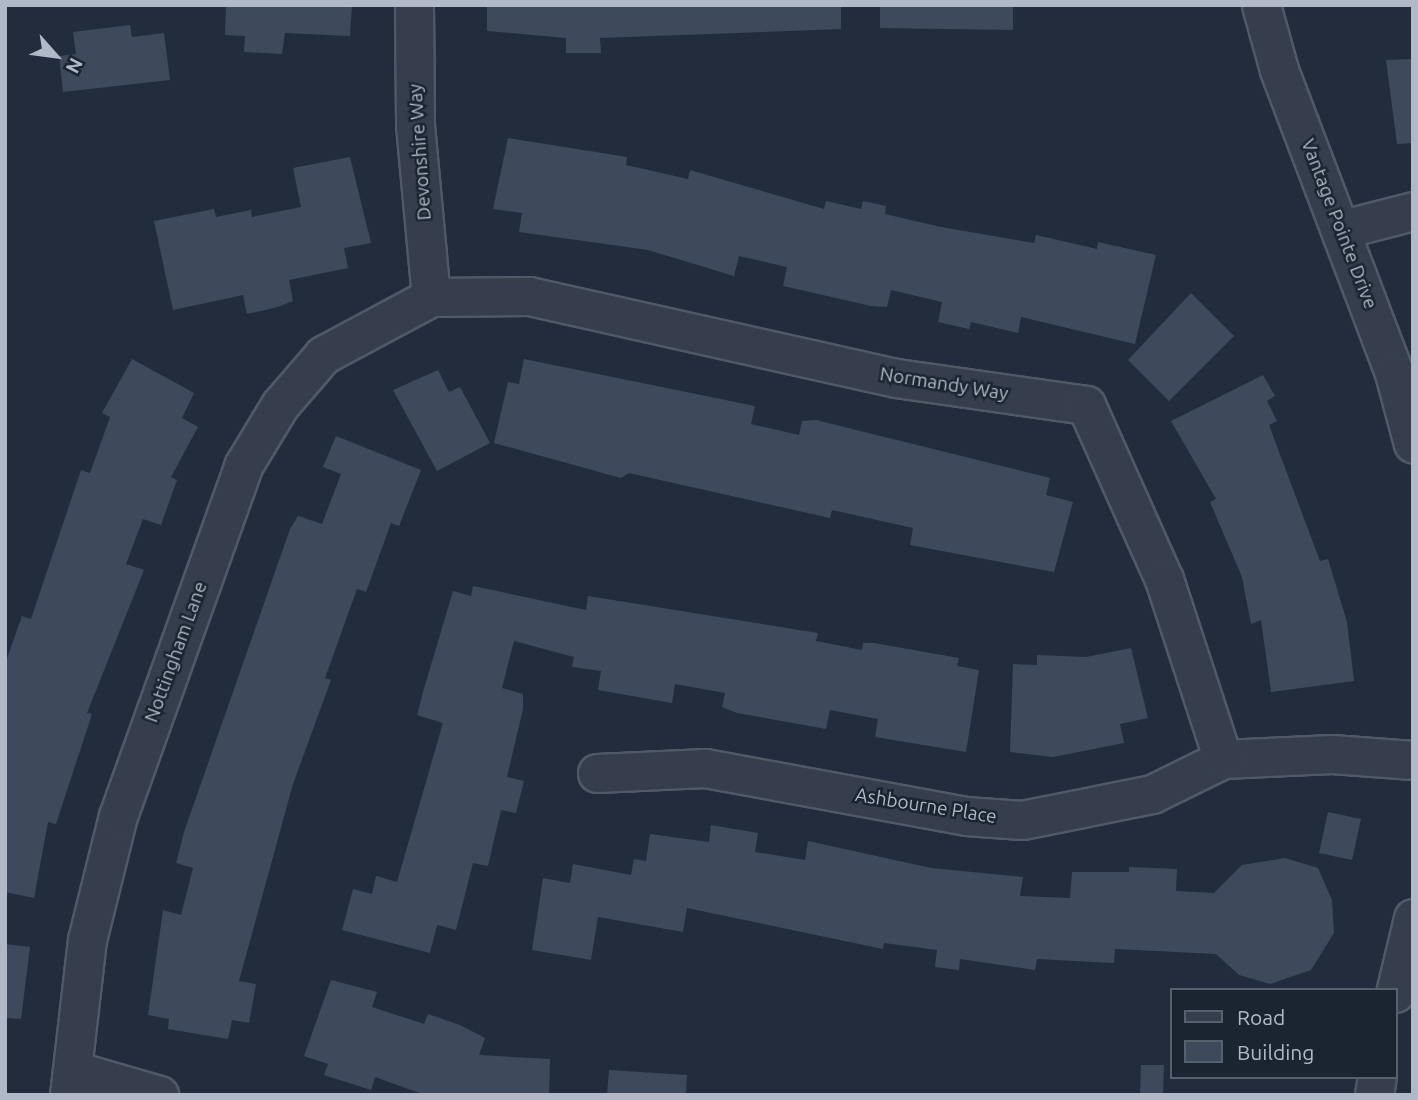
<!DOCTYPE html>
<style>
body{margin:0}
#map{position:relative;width:1418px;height:1100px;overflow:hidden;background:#222c3d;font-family:Ubuntu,sans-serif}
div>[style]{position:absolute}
.building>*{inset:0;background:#3e4a5c}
.roads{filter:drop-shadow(2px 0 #515967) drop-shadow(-2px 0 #515967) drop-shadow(0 2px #515967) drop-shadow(0 -2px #515967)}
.minor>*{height:37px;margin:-18.5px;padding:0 18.5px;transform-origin:18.5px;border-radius:18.5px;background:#363e4d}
span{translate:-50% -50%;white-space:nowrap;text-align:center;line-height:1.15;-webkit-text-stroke:5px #1b2431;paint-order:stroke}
.street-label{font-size:19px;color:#b1b9c8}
.frame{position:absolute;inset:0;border:7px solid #b1b9c8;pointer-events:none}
.legend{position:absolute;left:1170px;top:988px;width:228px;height:91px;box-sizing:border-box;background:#1b2431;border:2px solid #57606d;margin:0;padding:9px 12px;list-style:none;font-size:21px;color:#b1b9c8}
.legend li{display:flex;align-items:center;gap:14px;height:35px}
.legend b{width:35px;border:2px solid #57606d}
.north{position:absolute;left:21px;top:21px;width:70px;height:70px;-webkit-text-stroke:5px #1b2431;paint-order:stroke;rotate:118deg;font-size:19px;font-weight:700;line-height:28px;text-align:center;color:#b1b9c8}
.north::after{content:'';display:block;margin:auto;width:24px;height:32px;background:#b1b9c8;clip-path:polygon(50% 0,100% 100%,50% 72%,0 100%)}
</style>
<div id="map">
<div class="building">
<div style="clip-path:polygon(226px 5px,352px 5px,350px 36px,285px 33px,282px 54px,244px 52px,245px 36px,225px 35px)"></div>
<div style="clip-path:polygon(487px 5px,841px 5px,841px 29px,600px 38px,601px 53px,566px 53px,566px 38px,487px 31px)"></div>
<div style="clip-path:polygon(880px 5px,1013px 5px,1013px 30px,880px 28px)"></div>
<div style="clip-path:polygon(130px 25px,132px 37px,164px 33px,170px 80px,63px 92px,59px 56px,76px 54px,73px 32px)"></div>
<div style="clip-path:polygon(1413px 59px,1413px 143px,1397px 144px,1386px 60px)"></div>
<div style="clip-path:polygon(508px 138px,627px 157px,626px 165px,688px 179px,690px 170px,824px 209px,826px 201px,861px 209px,863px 201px,886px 206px,885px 214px,941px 227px,1034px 243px,1036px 235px,1097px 249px,1098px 242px,1156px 255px,1135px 344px,1021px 317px,1018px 333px,971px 322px,969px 329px,938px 322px,942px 302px,891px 290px,887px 307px,871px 306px,783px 286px,787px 267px,739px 256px,734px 276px,648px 250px,519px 232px,522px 213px,493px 209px)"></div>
<div style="clip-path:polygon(350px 157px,371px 243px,344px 248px,348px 268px,289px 280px,293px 301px,278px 307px,247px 314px,243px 295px,173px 310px,154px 221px,214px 209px,216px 217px,251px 210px,252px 217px,301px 207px,293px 168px)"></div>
<div style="clip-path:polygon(1191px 293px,1234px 336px,1169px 401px,1128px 360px)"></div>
<div style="clip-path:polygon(132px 359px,194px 393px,182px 418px,198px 427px,171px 477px,177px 480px,161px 525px,143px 519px,126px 564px,144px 570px,87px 713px,92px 714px,56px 824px,48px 822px,34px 898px,5px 892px,5px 664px,22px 616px,31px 619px,81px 470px,90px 473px,110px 417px,102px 413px)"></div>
<div style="clip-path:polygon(524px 359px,755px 406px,751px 424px,799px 435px,802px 421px,816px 420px,1050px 478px,1046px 495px,1073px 502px,1054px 572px,910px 545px,913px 528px,832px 510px,830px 518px,629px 473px,621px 478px,494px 443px,508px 382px,519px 384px)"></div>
<div style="clip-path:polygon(438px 370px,449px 392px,460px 387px,490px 443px,437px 471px,393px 390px)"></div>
<div style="clip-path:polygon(1263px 375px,1275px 396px,1267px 401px,1277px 421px,1269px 425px,1320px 561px,1328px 559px,1347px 622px,1354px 681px,1271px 692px,1261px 620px,1251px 624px,1242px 577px,1210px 502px,1216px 499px,1171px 421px)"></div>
<div style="clip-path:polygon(336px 436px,421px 470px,399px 526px,391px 523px,366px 592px,357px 589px,325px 678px,331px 680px,293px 784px,239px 981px,256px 984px,249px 1023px,232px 1020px,228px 1039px,168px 1029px,169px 1019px,148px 1015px,163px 910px,181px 915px,193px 868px,176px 863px,184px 832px,290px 529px,298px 516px,322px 524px,341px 474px,323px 467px)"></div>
<div style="clip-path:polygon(473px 586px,586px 610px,588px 596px,818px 633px,816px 641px,862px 650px,863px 643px,874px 643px,959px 658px,957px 666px,979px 670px,966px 752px,875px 737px,878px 719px,830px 710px,826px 729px,737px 713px,722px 707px,725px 693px,675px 684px,672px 703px,598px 690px,601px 671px,572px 667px,574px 657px,514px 641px,502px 688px,523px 694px,523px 709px,507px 777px,524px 781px,516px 813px,501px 810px,488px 866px,473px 863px,456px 930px,437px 925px,430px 953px,342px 930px,353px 889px,372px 894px,376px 876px,397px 882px,443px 723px,417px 715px,423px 692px,453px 591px,471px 596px)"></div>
<div style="clip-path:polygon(1131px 648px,1148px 718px,1120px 724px,1124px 743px,1053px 757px,1010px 752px,1013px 664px,1037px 665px,1037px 655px,1086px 657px)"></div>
<div style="clip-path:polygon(1328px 812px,1361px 819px,1352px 860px,1319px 853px)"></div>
<div style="clip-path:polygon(711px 825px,758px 833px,755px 852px,805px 860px,808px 841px,931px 868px,1023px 877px,1020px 896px,1070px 898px,1072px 872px,1129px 872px,1129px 867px,1177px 869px,1176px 891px,1214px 893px,1242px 865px,1285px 858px,1318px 868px,1332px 900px,1334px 933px,1311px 970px,1270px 984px,1239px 975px,1216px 954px,1115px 949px,1114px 963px,1037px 959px,1035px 970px,960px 959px,959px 970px,935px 967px,937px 950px,884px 943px,883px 949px,687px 908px,683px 932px,598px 917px,591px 960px,532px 950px,543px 878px,570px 883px,573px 864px,631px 875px,634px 859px,646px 861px,650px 834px,709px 842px)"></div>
<div style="clip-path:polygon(5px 944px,30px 947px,21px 1019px,5px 1018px)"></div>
<div style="clip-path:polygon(331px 980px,377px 992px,372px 1007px,424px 1024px,428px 1014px,460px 1025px,485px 1038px,479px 1055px,550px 1059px,549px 1095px,425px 1095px,375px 1077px,371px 1090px,324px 1075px,328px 1064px,304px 1056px)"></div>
<div style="clip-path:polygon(1141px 1065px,1164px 1065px,1163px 1095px,1140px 1095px)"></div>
<div style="clip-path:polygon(609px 1070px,687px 1075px,686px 1095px,607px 1095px)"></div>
</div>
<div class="roads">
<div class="minor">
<div style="left:414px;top:5px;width:120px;rotate:89.5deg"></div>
<div style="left:415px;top:125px;width:173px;rotate:84.7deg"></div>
<div style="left:1261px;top:5px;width:67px;rotate:74.5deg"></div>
<div style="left:1279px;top:70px;width:324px;rotate:69.2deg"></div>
<div style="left:1394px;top:373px;width:73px;rotate:75deg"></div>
<div style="left:1343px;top:229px;width:72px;rotate:-14.4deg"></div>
<div style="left:597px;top:773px;width:108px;rotate:-2.7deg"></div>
<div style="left:705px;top:768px;width:265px;rotate:10.4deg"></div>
<div style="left:966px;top:816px;width:56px;rotate:4.1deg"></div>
<div style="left:1022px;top:820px;width:133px;rotate:-11.3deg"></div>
<div style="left:1152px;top:794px;width:79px;rotate:-26.2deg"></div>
<div style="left:1223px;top:759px;width:109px;rotate:-2.6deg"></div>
<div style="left:1332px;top:754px;width:81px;rotate:4.2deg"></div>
<div style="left:1395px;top:993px;width:77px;rotate:-76.5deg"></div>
<div style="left:73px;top:1070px;width:90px;rotate:16.2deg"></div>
<div style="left:69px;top:1095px;width:156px;rotate:-83.4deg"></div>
<div style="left:87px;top:940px;width:128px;rotate:-76deg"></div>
<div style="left:118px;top:816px;width:372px;rotate:-70.3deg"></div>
<div style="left:243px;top:466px;width:71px;rotate:-58.8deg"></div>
<div style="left:280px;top:405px;width:66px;rotate:-49.3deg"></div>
<div style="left:323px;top:355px;width:123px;rotate:-28.2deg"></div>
<div style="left:431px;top:297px;width:98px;rotate:-0.6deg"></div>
<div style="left:529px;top:296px;width:376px;rotate:12.6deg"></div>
<div style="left:896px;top:378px;width:192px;rotate:8.1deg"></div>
<div style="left:1086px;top:405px;width:191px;rotate:65.9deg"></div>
<div style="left:1164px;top:579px;width:189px;rotate:71.9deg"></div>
<div style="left:1374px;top:1095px;width:18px;rotate:-81deg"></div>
</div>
</div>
<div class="street-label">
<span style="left:420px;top:152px;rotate:-94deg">Devonshire Way</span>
<span style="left:1339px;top:224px;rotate:69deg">Vantage Pointe Drive</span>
<span style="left:944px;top:384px;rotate:9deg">Normandy Way</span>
<span style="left:176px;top:652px;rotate:-70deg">Nottingham Lane</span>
<span style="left:926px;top:806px;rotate:9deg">Ashbourne Place</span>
</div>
<div class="frame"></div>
<ul class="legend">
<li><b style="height:9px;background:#363e4d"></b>Road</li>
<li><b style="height:19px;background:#3e4a5c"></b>Building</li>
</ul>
<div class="north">N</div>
</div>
